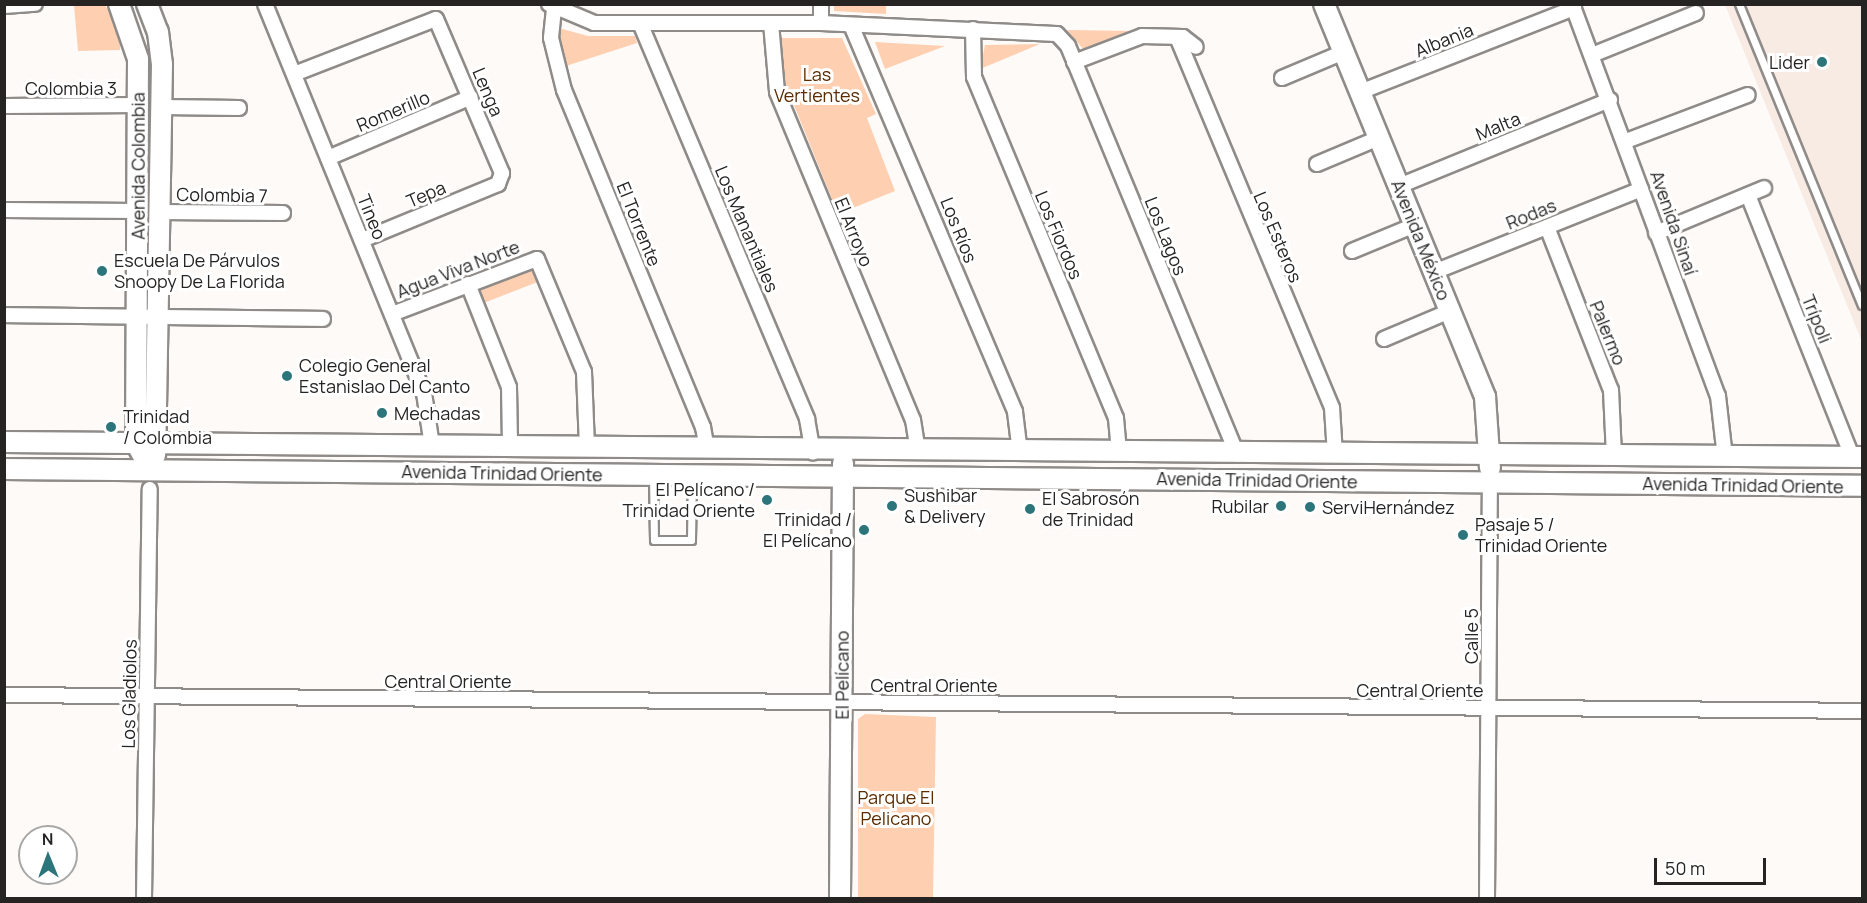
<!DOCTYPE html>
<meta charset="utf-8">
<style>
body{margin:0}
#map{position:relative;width:1867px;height:903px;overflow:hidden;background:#fefaf7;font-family:Manrope,sans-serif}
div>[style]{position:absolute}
.built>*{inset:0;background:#f7ebe4}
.green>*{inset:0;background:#fed0b1}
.roads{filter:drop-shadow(2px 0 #8f8b88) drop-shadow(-2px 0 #8f8b88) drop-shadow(0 2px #8f8b88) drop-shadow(0 -2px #8f8b88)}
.lane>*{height:7px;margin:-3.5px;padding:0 3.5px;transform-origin:3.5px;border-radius:3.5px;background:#fff}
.street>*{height:14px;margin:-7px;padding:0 7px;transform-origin:7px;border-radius:7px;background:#fff}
.secondary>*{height:20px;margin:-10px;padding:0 10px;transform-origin:10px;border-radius:10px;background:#fff}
.dots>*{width:16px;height:16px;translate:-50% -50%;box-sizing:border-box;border:3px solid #fff;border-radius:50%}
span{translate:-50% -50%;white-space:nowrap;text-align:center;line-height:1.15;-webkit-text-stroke:6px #fff;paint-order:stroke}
.street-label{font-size:18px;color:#262423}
.poi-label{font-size:18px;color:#262423}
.right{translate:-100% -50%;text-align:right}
.left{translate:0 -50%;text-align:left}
.park-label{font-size:18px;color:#5a2c00}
.frame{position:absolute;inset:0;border:6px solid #262423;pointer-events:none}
.north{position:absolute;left:18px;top:825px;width:60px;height:60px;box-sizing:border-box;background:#fff;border:2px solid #a8a7a7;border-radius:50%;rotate:359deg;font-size:16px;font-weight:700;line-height:24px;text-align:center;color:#262423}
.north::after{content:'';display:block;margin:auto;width:21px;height:27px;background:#2c767b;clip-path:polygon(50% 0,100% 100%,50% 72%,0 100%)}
.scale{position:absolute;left:1654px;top:858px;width:112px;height:27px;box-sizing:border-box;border:3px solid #262423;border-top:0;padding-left:8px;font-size:18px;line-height:21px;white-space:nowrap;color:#262423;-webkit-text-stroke:4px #fff;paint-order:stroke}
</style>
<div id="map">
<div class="built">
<div style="clip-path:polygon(1725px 5px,1862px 5px,1862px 342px)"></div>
</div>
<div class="green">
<div style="clip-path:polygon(74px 5px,105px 5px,120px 32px,120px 50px,78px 51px)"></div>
<div style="clip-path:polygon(834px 5px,886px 5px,886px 14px,834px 11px)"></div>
<div style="clip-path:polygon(555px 27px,588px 36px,635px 36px,637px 43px,566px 66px)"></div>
<div style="clip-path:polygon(1067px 30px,1132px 31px,1084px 50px)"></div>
<div style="clip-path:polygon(777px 38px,842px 38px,876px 114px,867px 118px,895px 191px,838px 214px,783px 78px)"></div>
<div style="clip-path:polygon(875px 42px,945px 46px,885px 69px)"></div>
<div style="clip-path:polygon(1040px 44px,980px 69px,985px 45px)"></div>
<div style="clip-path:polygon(530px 264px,543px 280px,481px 304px,476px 289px)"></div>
<div style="clip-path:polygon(865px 714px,936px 717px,933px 898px,858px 898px,858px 719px)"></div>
</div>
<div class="roads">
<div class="lane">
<div style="left:1739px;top:4px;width:325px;rotate:67.8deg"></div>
<div style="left:653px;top:476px;width:64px;rotate:89.1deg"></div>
<div style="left:654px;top:540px;width:37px"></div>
<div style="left:691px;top:540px;width:62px;rotate:-89.1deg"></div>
</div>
<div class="street">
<div style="left:265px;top:4px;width:420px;rotate:67.8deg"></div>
<div style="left:424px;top:393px;width:54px;rotate:81.4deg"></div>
<div style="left:549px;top:4px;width:49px;rotate:22.9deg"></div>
<div style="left:594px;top:23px;width:227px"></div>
<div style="left:821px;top:23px;width:236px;rotate:2.7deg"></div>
<div style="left:1057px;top:34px;width:16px;rotate:47deg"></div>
<div style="left:1068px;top:46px;width:442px;rotate:67.5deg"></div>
<div style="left:1572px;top:4px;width:418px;rotate:69.6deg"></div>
<div style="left:1718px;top:396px;width:61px;rotate:83.5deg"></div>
<div style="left:4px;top:6px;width:31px;rotate:-4deg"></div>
<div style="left:554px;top:9px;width:29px;rotate:96deg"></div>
<div style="left:551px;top:38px;width:54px;rotate:76deg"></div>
<div style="left:564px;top:90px;width:365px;rotate:67.6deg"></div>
<div style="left:703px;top:427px;width:23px;rotate:80deg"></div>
<div style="left:640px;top:23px;width:430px;rotate:67.1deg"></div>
<div style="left:807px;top:419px;width:34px;rotate:80deg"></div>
<div style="left:771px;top:23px;width:69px;rotate:85deg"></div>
<div style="left:777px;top:92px;width:355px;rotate:67.5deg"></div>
<div style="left:913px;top:420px;width:32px;rotate:81deg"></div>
<div style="left:821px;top:23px;width:19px;rotate:-90deg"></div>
<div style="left:851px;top:25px;width:420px;rotate:67deg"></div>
<div style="left:1015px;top:412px;width:41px;rotate:83deg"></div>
<div style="left:973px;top:29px;width:48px;rotate:88.8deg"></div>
<div style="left:974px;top:77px;width:369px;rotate:67.4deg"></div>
<div style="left:1116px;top:418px;width:35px;rotate:85deg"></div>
<div style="left:1177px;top:37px;width:402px;rotate:67.3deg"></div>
<div style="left:1332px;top:408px;width:47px;rotate:86.3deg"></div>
<div style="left:1592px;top:55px;width:112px;rotate:-22deg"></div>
<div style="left:1074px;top:62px;width:73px;rotate:-20.9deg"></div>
<div style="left:1142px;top:36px;width:41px;rotate:1.4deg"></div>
<div style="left:1183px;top:37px;width:16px;rotate:38deg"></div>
<div style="left:294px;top:74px;width:152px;rotate:-21.2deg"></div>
<div style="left:436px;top:19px;width:168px;rotate:66.8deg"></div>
<div style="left:502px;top:173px;width:12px;rotate:110deg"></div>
<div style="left:498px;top:184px;width:147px;rotate:157.6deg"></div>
<div style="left:1282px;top:78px;width:67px;rotate:-22.8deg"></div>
<div style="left:1360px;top:92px;width:230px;rotate:-21.4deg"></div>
<div style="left:4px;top:106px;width:134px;rotate:-0.4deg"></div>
<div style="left:162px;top:107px;width:77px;rotate:0.7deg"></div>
<div style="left:1626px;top:141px;width:130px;rotate:-20.7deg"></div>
<div style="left:328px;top:158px;width:155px;rotate:-23.1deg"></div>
<div style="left:1317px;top:164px;width:67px;rotate:-22.8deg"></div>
<div style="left:1399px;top:186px;width:228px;rotate:-22.2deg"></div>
<div style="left:1748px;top:195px;width:282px;rotate:68.3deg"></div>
<div style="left:4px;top:210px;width:133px;rotate:0.4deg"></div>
<div style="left:161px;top:212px;width:122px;rotate:0.5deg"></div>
<div style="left:1547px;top:227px;width:175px;rotate:68.6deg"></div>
<div style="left:1611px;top:390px;width:66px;rotate:87.4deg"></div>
<div style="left:1656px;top:233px;width:117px;rotate:-22.6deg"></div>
<div style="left:1352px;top:251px;width:68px;rotate:-22.4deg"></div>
<div style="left:1434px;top:272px;width:223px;rotate:-21.8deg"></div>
<div style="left:468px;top:284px;width:111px;rotate:68.3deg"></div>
<div style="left:509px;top:387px;width:60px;rotate:89deg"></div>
<div style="left:392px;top:314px;width:155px;rotate:-20.8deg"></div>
<div style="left:537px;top:259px;width:122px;rotate:67.4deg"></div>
<div style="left:584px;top:372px;width:76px;rotate:87.7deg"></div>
<div style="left:4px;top:315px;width:319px;rotate:0.7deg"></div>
<div style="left:1384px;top:339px;width:72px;rotate:-23deg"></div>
<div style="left:4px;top:695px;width:1858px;rotate:0.49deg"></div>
<div style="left:144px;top:898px;width:409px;rotate:-89.2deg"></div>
<div style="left:1487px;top:898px;width:416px;rotate:-89.6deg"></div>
</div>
<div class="secondary">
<div style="left:119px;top:4px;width:58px;rotate:70.9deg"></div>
<div style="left:138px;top:59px;width:384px;rotate:90.3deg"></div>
<div style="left:136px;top:443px;width:13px;rotate:61deg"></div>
<div style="left:147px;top:4px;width:30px;rotate:69deg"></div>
<div style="left:158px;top:32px;width:32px;rotate:83deg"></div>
<div style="left:162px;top:64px;width:391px;rotate:91deg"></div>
<div style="left:1324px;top:4px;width:425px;rotate:67.7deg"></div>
<div style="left:1485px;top:397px;width:71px;rotate:86deg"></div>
<div style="left:4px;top:442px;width:1858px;rotate:0.46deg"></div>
<div style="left:4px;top:469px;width:1858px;rotate:0.52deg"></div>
<div style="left:840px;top:898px;width:435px;rotate:-89.6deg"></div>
</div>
</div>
<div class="dots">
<div style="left:1822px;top:62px;background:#2c767b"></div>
<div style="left:102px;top:271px;background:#2c767b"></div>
<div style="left:287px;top:376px;background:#2c767b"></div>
<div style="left:382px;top:413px;background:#2c767b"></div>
<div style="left:111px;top:427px;background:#2c767b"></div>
<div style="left:767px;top:500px;background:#2c767b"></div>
<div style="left:892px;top:506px;background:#2c767b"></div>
<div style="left:1281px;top:506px;background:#2c767b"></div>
<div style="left:1310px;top:507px;background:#2c767b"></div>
<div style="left:1030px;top:509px;background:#2c767b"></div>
<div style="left:864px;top:530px;background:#2c767b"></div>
<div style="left:1463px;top:535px;background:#2c767b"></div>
</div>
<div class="street-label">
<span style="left:1444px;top:40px;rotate:-22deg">Albania</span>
<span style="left:71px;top:88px">Colombia 3</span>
<span style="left:488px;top:92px;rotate:67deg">Lenga</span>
<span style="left:393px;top:111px;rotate:-23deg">Romerillo</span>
<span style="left:1498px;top:126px;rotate:-22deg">Malta</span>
<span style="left:138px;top:166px;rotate:-90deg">Avenida Colombia</span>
<span style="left:426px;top:194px;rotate:-23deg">Tepa</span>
<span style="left:222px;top:195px;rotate:1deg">Colombia 7</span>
<span style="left:1531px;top:214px;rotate:-22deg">Rodas</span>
<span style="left:372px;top:217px;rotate:68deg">Tineo</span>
<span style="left:1674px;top:223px;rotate:71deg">Avenida Sinaí</span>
<span style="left:639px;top:224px;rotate:68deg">El Torrente</span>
<span style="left:747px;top:229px;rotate:67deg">Los Manantiales</span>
<span style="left:959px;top:230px;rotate:68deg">Los Ríos</span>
<span style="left:854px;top:232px;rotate:68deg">El Arroyo</span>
<span style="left:1059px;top:235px;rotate:67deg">Los Fiordos</span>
<span style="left:1166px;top:236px;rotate:68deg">Los Lagos</span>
<span style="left:1278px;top:237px;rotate:67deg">Los Esteros</span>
<span style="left:1421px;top:240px;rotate:68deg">Avenida México</span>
<span style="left:458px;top:269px;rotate:-21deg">Agua Viva Norte</span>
<span style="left:1817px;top:319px;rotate:68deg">Trípoli</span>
<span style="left:1608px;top:333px;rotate:68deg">Palermo</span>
<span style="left:502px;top:473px;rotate:1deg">Avenida Trinidad Oriente</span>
<span style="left:1257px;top:480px;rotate:1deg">Avenida Trinidad Oriente</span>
<span style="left:1743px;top:485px;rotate:1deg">Avenida Trinidad Oriente</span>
<span style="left:1471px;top:636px;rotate:-90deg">Calle 5</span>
<span style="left:842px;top:675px;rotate:-90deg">El Pelícano</span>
<span style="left:448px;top:681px">Central Oriente</span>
<span style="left:934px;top:685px">Central Oriente</span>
<span style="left:1420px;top:690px">Central Oriente</span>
<span style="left:129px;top:694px;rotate:-89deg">Los Gladiolos</span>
</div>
<div class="poi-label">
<span class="right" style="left:1810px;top:62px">Lider</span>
<span class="left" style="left:114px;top:271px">Escuela De Párvulos<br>Snoopy De La Florida</span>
<span class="left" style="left:299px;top:376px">Colegio General<br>Estanislao Del Canto</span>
<span class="left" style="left:394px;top:413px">Mechadas</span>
<span class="left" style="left:123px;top:427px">Trinidad<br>/ Colombia</span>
<span class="right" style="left:755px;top:500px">El Pelícano /<br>Trinidad Oriente</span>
<span class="left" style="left:904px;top:506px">Sushibar<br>&amp; Delivery</span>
<span class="left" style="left:1042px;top:509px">El Sabrosón<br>de Trinidad</span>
<span class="right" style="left:1269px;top:506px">Rubilar</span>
<span class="left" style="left:1322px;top:507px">ServiHernández</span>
<span class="right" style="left:852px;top:530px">Trinidad /<br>El Pelícano</span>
<span class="left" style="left:1475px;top:535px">Pasaje 5 /<br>Trinidad Oriente</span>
</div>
<div class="park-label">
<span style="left:817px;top:85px">Las<br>Vertientes</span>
<span style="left:896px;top:808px">Parque El<br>Pelicano</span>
</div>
<div class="frame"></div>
<div class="north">N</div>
<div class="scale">50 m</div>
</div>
